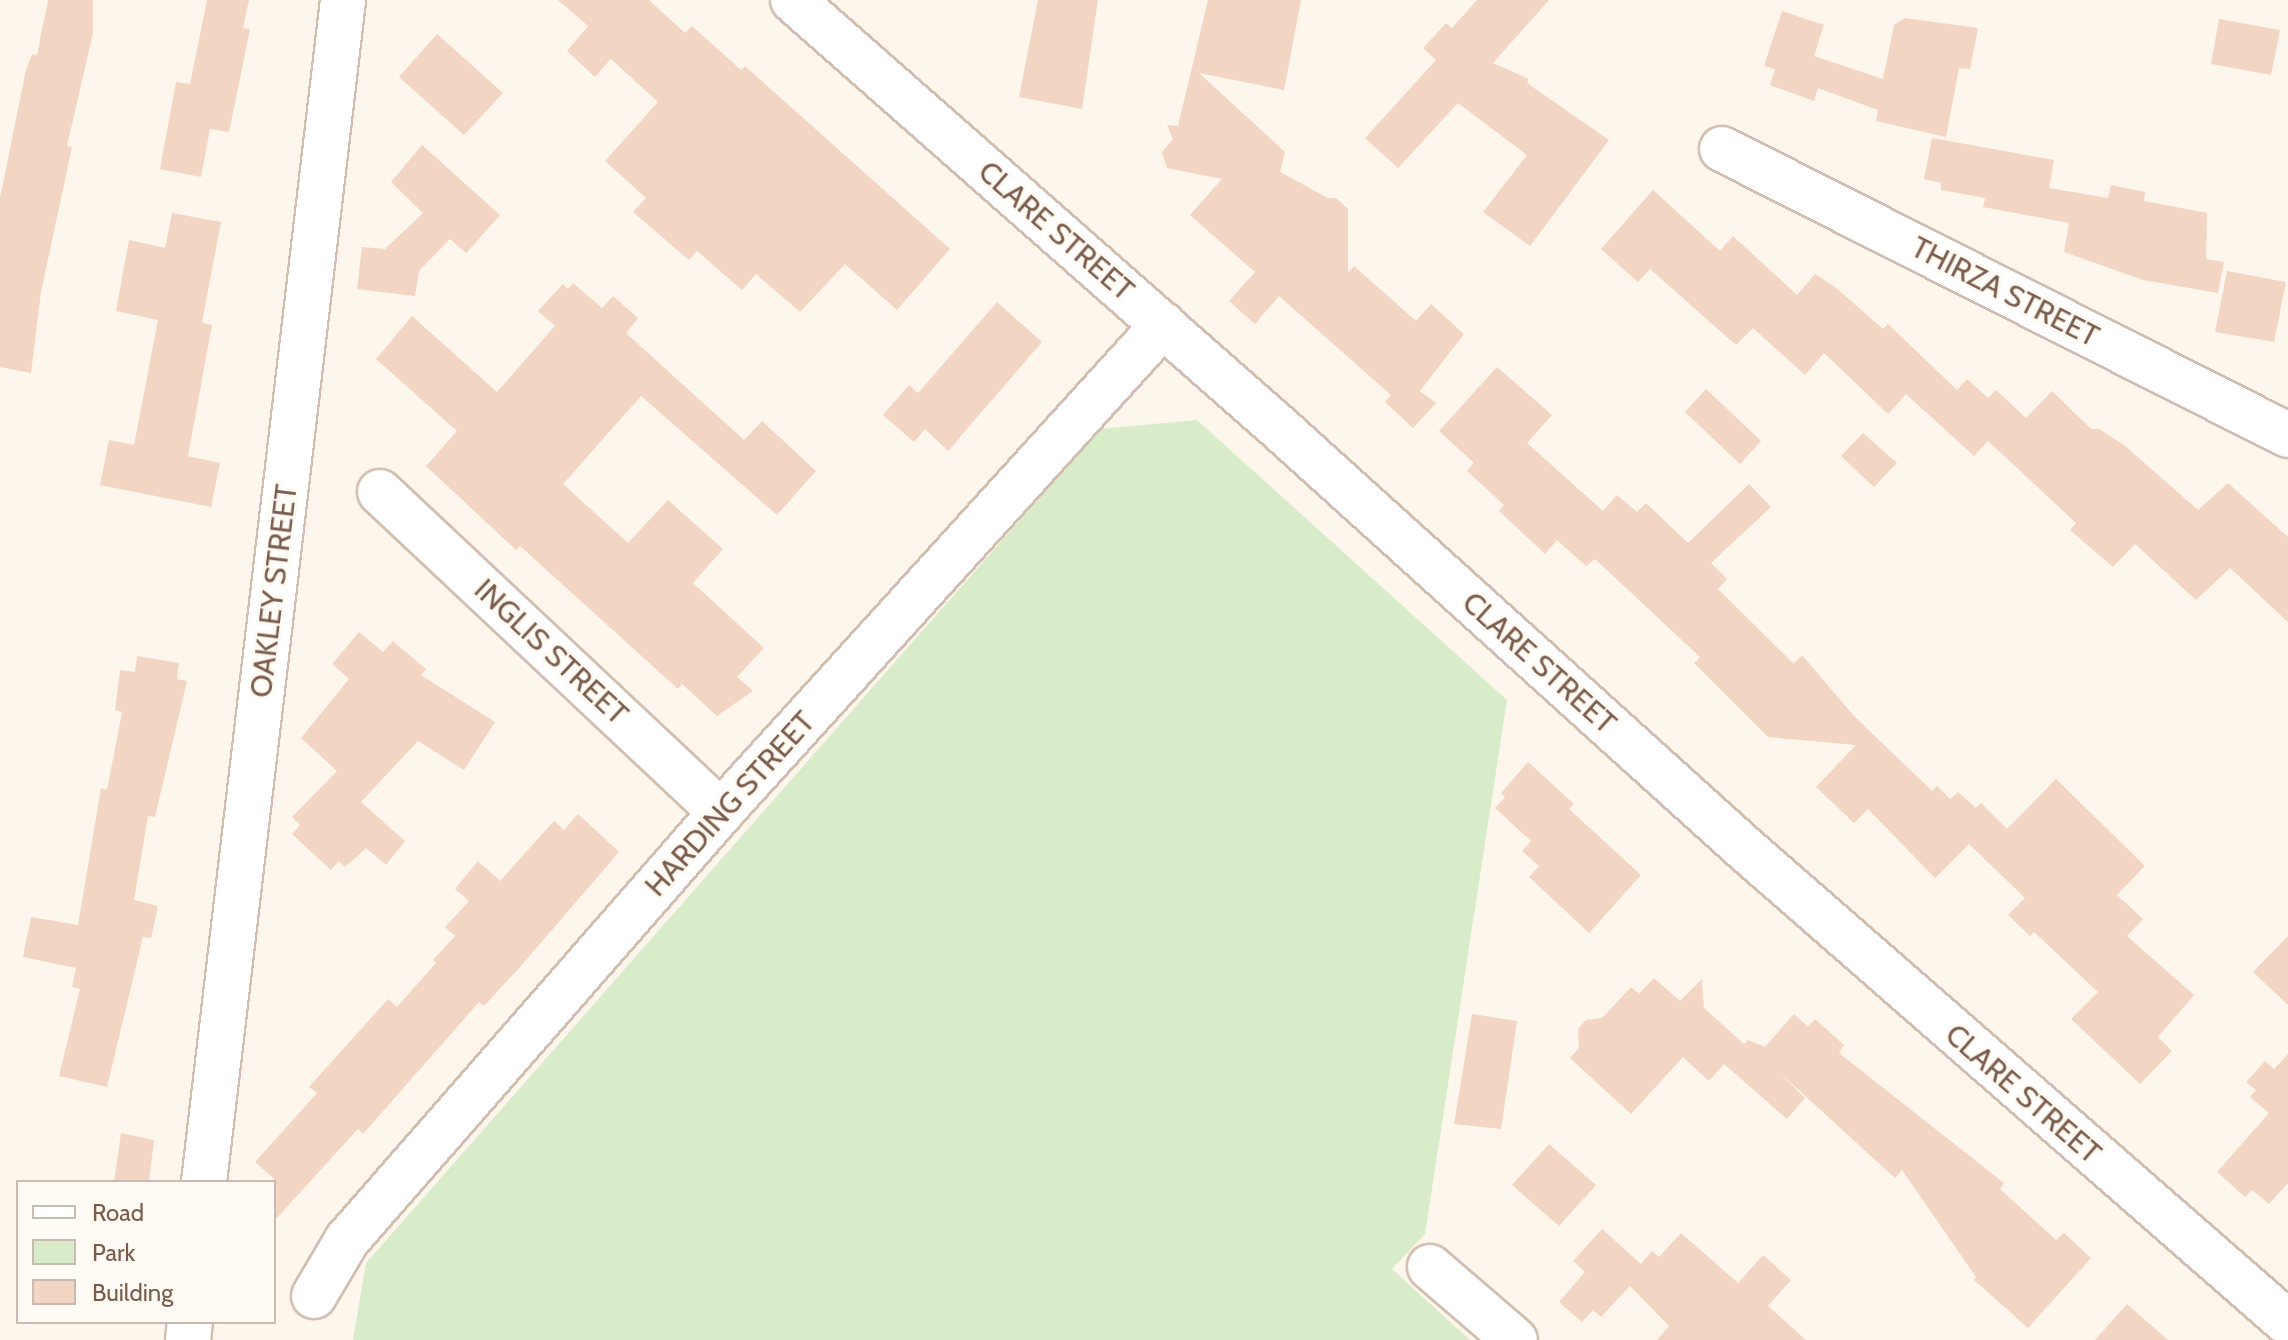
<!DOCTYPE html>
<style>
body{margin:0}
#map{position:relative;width:2288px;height:1340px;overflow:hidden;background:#fdf6ec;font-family:Cabin,sans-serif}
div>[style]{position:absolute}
.green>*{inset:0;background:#d8ecc9}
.building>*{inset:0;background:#f3d5c3}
.roads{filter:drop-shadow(2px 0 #d1beb0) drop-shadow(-2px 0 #d1beb0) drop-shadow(0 2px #d1beb0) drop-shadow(0 -2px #d1beb0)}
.street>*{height:44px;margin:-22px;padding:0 22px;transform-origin:22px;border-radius:22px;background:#fff}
span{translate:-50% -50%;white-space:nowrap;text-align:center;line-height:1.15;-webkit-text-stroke:6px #fffaf3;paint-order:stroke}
.street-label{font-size:30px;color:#7a5c4d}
.legend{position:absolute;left:16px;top:1180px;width:260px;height:144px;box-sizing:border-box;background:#fffaf3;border:2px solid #cabbb1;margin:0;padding:10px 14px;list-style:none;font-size:24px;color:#7a5c4d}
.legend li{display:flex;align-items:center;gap:16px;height:40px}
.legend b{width:40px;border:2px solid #cabbb1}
</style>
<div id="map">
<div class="green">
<div style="clip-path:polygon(1197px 420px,1507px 700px,1425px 1234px,1392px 1269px,1470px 1340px,353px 1340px,366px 1263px,1100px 429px)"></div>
</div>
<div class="building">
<div style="clip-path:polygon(48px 0,93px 0,93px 33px,67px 146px,72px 147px,41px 292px,31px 373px,0 367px,0 198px,26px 70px,32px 54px,37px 55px)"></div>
<div style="clip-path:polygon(207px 0,249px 0,243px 28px,250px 29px,229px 132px,210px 129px,201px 177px,160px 169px,176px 82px,190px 84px)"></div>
<div style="clip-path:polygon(558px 0,649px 0,685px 33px,692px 26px,741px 70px,745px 66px,950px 249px,897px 310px,845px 264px,800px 312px,756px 274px,742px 290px,697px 251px,689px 260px,633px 212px,646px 198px,605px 161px,658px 102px,611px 59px,595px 77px,567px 51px,588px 26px)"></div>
<div style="clip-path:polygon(1038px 0,1098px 0,1082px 109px,1019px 97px)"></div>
<div style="clip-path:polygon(1208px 0,1301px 0,1284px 90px,1199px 73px,1285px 152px,1280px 172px,1328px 198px,1336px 198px,1348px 209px,1348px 273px,1354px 266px,1416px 321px,1431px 304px,1464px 334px,1420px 391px,1436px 403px,1413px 428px,1385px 402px,1391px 395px,1279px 296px,1255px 324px,1229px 301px,1255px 272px,1190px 215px,1222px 179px,1167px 168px,1162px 152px,1173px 139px,1167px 125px,1178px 126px)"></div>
<div style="clip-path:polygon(1477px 0,1549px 0,1493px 63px,1529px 79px,1527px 83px,1609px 140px,1530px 246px,1483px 212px,1527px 155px,1458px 103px,1398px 168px,1365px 138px,1436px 60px,1423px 48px,1446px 23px,1452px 28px)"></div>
<div style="clip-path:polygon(1782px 11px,1824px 25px,1814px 56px,1883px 79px,1894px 25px,1905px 18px,1978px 28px,1970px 69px,1959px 68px,1946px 137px,1876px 121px,1878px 110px,1818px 88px,1814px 101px,1770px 85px,1775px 69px,1764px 66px)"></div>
<div style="clip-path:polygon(2219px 19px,2280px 30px,2271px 75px,2211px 64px)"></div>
<div style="clip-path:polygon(437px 34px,503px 93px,464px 135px,399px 77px)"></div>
<div style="clip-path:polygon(1932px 138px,2054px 160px,2049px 188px,2108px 198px,2111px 185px,2145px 192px,2144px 201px,2207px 213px,2206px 259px,2224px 262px,2218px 293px,2143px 280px,2064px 252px,2069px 223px,1983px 207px,1985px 198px,1941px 190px,1941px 183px,1924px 179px)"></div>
<div style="clip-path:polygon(422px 145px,500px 215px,466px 253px,450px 239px,419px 271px,415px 296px,357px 289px,362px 247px,385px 249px,423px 213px,391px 182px)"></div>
<div style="clip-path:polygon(1653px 190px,1720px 251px,1733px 236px,1797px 295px,1815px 274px,1835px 287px,1883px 329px,1888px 324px,1957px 390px,1967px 379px,1988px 398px,1996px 390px,2026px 418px,2052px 391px,2091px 429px,2099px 429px,2124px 445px,2198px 510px,2228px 483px,2288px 537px,2288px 622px,2230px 568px,2196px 600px,2135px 544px,2113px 567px,2070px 530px,2076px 523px,1988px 441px,1974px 456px,1906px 394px,1888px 414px,1824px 353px,1805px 375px,1753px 328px,1736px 345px,1650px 269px,1638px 282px,1601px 249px)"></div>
<div style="clip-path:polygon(172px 213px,221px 222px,202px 323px,212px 325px,188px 456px,220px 463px,211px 507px,100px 485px,109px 440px,134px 445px,158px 320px,116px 311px,129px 240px,165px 248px)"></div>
<div style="clip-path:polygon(2227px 271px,2286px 282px,2274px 342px,2215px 332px)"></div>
<div style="clip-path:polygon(573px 283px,602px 308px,613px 296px,638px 318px,626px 333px,744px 440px,762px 421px,816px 471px,777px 515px,641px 396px,563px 484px,628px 543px,668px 500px,723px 549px,693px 583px,764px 648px,737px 677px,753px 691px,717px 716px,682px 684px,678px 689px,520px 546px,516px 550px,426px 466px,457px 431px,376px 359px,412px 316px,497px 392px,555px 326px,538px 311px,563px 284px,568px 289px)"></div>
<div style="clip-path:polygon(997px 302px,1042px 342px,948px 451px,925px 429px,914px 442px,883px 415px,909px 385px,918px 393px)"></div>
<div style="clip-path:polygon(1497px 367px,1552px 415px,1527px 443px,1603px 511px,1617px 495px,1637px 512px,1646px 503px,1688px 543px,1749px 484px,1771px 507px,1711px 563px,1727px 579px,1718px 589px,1794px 664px,1802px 655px,1854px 716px,1932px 791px,1937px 786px,1950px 799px,1958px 792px,1976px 808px,1981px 803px,2007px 829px,2056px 779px,2145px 866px,2117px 895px,2143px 919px,2127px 936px,2194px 995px,2158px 1037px,2172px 1051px,2140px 1084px,2071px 1019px,2098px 992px,2034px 932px,2030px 936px,2008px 915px,2025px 898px,1969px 844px,1935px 878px,1868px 809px,1854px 823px,1816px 787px,1856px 745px,1768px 737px,1694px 663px,1700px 657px,1595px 559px,1586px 566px,1557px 540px,1545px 554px,1499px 511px,1504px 505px,1467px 471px,1474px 463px,1439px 431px)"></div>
<div style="clip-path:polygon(1706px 389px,1761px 441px,1740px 464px,1685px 412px)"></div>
<div style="clip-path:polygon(1863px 433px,1897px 463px,1874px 487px,1841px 456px)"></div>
<div style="clip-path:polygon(359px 632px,383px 652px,393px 641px,426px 669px,421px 675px,495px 722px,464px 770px,418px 741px,361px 802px,405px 841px,386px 865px,366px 848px,345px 867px,339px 861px,331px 870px,292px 834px,300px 825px,292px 817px,337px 771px,301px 738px,349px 679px,332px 664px)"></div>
<div style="clip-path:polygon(137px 656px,179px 663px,177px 679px,187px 681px,155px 817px,148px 816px,134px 900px,158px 906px,151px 938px,143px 937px,107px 1087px,59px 1076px,80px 989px,72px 987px,76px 968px,23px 957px,31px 917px,78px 925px,101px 788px,107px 790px,122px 712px,115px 710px,120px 670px,135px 672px)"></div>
<div style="clip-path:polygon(1528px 762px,1574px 804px,1569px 809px,1641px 875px,1589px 933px,1529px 877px,1539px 866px,1522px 851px,1531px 841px,1495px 808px,1505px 797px,1501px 793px)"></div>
<div style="clip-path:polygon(578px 814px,619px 852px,520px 967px,484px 1006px,479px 1002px,363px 1134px,358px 1129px,274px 1221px,274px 1179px,255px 1162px,317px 1093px,309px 1087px,388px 999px,397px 1007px,436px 963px,433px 960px,455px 936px,445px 927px,469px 901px,455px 889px,478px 861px,500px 881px,554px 821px,564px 830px)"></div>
<div style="clip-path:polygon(2288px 936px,2288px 1005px,2253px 972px)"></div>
<div style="clip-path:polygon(1654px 978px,1680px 1001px,1702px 979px,1704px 1008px,1744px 1044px,1748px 1040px,1765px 1047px,1794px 1014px,1808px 1027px,1815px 1019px,1844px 1045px,1839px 1053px,2004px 1183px,2000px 1189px,2056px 1240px,2064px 1233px,2091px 1258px,2028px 1328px,1974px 1280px,1976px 1277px,1902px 1170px,1895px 1178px,1779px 1072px,1805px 1098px,1787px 1119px,1724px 1064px,1709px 1081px,1683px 1057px,1631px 1114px,1570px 1058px,1579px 1048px,1578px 1029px,1586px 1020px,1602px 1018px,1631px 987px,1639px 994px)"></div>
<div style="clip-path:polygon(1472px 1014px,1517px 1021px,1501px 1129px,1454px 1124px)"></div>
<div style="clip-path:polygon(2288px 1054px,2288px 1183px,2269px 1204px,2252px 1190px,2245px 1197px,2217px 1172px,2269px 1113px,2250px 1097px,2256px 1090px,2246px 1082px,2265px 1061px,2274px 1069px)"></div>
<div style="clip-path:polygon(121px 1133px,154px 1140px,149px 1182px,114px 1182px)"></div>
<div style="clip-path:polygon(1549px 1144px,1596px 1185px,1559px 1226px,1512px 1185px)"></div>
<div style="clip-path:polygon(1602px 1229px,1641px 1264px,1652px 1251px,1659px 1257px,1681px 1233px,1738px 1283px,1763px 1255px,1791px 1280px,1768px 1306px,1806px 1340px,1657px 1340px,1669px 1326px,1630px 1286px,1601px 1317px,1593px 1310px,1582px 1322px,1559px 1302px,1585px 1272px,1573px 1261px)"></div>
<div style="clip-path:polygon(2127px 1304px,2168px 1340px,2095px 1340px)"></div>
</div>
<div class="roads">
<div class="street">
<div style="left:793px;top:0;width:643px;rotate:41.35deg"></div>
<div style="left:1276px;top:425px;width:629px;rotate:42.1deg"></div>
<div style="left:1743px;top:847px;width:724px;rotate:41.13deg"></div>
<div style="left:1722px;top:149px;width:634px;rotate:26.81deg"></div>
<div style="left:380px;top:492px;width:468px;rotate:43.2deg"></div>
<div style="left:204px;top:1182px;width:1190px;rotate:-83.29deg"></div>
<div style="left:1430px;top:1267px;width:112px;rotate:40.7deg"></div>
<div style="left:314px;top:1296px;width:65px;rotate:-59.5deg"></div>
<div style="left:347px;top:1240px;width:568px;rotate:-48.85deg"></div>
<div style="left:721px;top:812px;width:658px;rotate:-47.77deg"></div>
<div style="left:188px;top:1340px;width:18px;rotate:-84deg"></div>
</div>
</div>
<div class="street-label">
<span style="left:1056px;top:231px;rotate:41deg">CLARE STREET</span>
<span style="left:2005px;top:292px;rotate:27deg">THIRZA STREET</span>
<span style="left:274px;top:591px;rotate:-83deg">OAKLEY STREET</span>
<span style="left:551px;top:652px;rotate:43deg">INGLIS STREET</span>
<span style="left:1539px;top:663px;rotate:42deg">CLARE STREET</span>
<span style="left:730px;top:804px;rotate:-48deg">HARDING STREET</span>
<span style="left:2023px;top:1094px;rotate:41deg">CLARE STREET</span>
</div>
<ul class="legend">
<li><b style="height:10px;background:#fff"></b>Road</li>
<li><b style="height:22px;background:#d8ecc9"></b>Park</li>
<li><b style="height:22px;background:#f3d5c3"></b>Building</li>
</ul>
</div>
